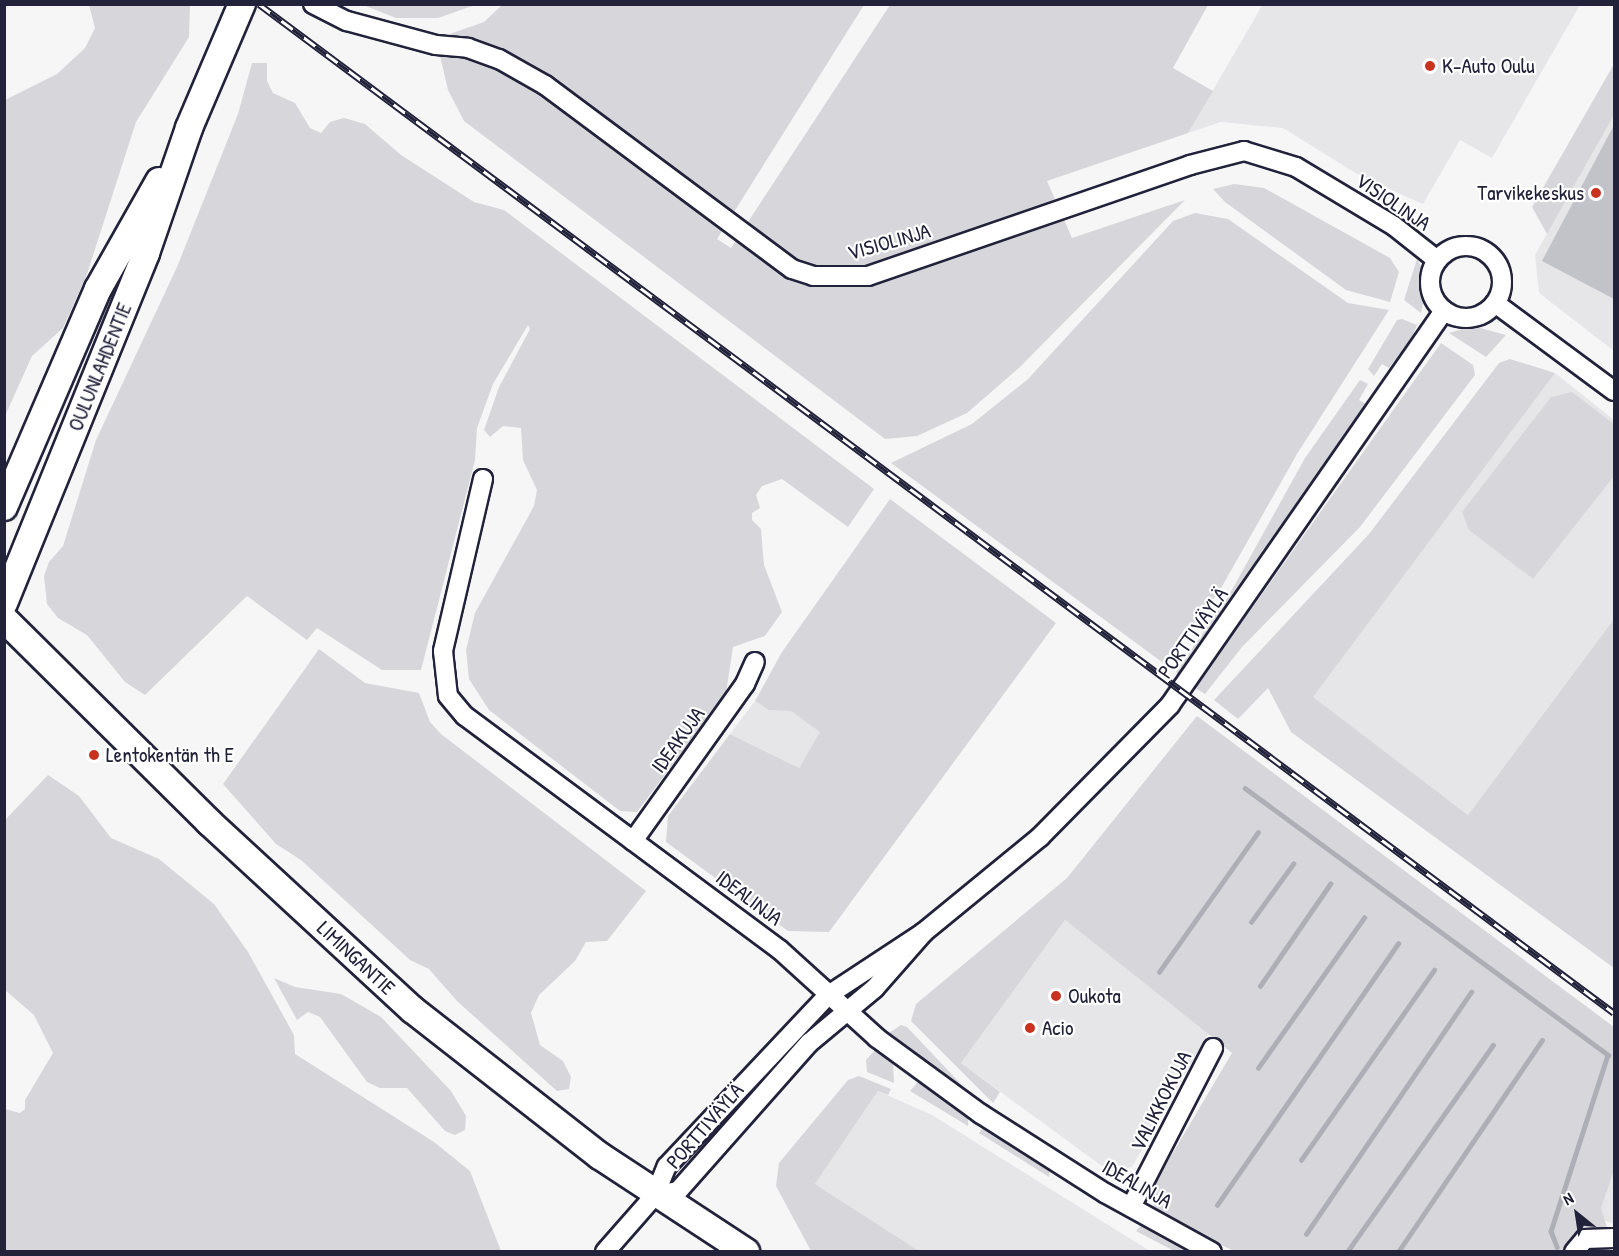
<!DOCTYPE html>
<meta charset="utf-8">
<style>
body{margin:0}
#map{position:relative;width:1619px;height:1256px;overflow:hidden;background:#f6f6f7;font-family:"Patrick Hand",sans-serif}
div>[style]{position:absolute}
.built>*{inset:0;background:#e6e6e9}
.green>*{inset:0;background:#d7d7db}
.stream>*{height:4.5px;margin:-2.25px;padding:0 2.25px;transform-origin:2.25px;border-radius:2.25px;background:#aeaeb7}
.building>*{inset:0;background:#c2c2c9}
.roads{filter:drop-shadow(2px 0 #22223b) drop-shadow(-2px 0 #22223b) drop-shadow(0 2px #22223b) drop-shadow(0 -2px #22223b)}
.street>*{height:18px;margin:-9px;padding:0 9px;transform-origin:9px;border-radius:9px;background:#fff}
.street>.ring{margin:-9px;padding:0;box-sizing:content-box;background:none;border:18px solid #fff;border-radius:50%}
.secondary>*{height:26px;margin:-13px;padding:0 13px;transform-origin:13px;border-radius:13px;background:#fff}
.rail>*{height:7px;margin-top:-3.5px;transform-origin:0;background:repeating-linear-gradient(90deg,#fff 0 14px,#22223b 0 28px);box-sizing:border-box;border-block:2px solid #22223b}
.dots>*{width:16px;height:16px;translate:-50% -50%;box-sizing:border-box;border:3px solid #fff;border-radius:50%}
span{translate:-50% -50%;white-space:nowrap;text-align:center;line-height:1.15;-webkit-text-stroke:4.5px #fff;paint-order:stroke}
.poi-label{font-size:21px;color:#22223b}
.left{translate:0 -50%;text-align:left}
.right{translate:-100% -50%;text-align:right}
.street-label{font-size:21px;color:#22223b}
.frame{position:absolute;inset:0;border:6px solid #22223b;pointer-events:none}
.north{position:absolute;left:1547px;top:1184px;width:60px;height:60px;-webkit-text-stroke:4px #fff;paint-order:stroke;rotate:330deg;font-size:16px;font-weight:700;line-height:24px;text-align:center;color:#22223b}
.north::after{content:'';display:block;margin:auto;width:21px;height:27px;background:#22223b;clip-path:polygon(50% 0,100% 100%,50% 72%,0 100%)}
</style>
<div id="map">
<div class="built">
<div style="clip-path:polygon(1263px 4px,1580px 4px,1580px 5px,1492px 158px,1460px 140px,1423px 204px,1362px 177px,1283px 128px,1221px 122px,1188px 133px)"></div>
<div style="clip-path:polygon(1614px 115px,1614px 351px,1539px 293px,1535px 255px)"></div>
<div style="clip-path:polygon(1555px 373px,1614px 420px,1614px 619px,1468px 815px,1312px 697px)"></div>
<div style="clip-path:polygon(755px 701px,770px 710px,791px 711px,821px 732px,799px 768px,730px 734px)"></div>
<div style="clip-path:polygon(1065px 920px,1208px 1034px,1132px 1167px,1110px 1172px,961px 1063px)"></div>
<div style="clip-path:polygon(878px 1091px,932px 1115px,1150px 1251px,919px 1251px,815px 1184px)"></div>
<div style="clip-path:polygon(1614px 1107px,1614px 1224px,1603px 1220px,1597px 1201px)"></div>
</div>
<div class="green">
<div style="clip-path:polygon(89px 5px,190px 5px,189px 37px,136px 122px,87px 274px,63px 328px,32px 356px,5px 416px,5px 100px,57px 74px,85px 48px,95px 28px)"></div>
<div style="clip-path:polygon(363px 5px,475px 4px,475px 5px,438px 18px,396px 18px)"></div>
<div style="clip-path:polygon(502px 5px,864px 5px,717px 239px,731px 248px,890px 5px,1208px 5px,1173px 68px,1213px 91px,1188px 133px,1047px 181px,1072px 238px,1185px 200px,1020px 367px,967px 413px,917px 436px,885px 439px,464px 121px,448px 90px,438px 47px,444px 36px,484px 22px)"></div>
<div style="clip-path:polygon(252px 63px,267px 63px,267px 81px,273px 93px,295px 103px,310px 128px,321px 133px,330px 122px,344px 118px,365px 124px,401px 155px,474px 202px,504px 210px,874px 489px,848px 527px,782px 479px,762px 486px,756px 495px,760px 508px,752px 513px,752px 520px,761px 529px,764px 565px,782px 612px,765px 636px,733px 647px,726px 693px,637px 812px,620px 811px,489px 710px,469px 679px,466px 650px,475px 613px,534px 506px,537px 490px,523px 460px,521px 428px,503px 426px,490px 437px,484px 430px,499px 387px,530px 329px,528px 325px,493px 384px,477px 428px,475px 460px,421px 670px,382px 670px,317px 628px,307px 640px,247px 596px,145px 695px,125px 682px,87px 635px,58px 618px,47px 604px,44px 576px,49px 562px,63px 546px,96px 440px,177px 267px,238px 114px)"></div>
<div style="clip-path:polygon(1614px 64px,1614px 115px,1547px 234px,1532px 207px)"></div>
<div style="clip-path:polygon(1234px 184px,1264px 188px,1390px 258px,1399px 272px,1390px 302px,1346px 290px,1225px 202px,1213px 189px)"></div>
<div style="clip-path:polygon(1195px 213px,1228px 219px,1348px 303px,1389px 310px,1297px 454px,1220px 590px,1166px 665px,891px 463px,972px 424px,1028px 379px,1173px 221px)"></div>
<div style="clip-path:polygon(1417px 259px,1428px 279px,1421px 313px,1404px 300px)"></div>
<div style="clip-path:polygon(1402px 319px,1417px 325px,1411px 339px,1389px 368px,1382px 364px,1374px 376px,1368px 369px,1397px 320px)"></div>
<div style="clip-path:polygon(1473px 326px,1506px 335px,1486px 357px,1449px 333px)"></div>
<div style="clip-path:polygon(1441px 343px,1473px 365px,1475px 375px,1360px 527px,1242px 647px,1205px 694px,1195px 688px)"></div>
<div style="clip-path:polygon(1510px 359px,1555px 373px,1313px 697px,1468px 815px,1614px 619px,1614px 968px,1291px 732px,1268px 688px,1238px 719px,1214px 700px,1369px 534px,1499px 363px)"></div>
<div style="clip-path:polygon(1360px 380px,1368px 384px,1359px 400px,1366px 404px,1353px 436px,1181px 677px,1176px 672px,1228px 597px,1305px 458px)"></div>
<div style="clip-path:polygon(1572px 392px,1614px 424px,1614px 476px,1533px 579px,1469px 530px,1462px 512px,1551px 397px)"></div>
<div style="clip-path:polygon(890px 499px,1056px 623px,829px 932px,788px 931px,666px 842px,668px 816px,730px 734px,799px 768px,820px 732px,791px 711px,769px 710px,755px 701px,782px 652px)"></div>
<div style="clip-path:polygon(319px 649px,365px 683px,419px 693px,430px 722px,441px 734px,646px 891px,607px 941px,586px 942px,575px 961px,539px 995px,531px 1013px,540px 1045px,563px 1061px,571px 1077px,569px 1089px,557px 1091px,457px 1001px,429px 969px,410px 960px,301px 860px,276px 844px,223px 784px)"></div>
<div style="clip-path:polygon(1197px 716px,1614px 1027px,1614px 1170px,1601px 1208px,1607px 1227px,1579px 1231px,1568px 1251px,1236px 1252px,1161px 1216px,1153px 1204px,1155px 1183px,1232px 1053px,1065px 920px,961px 1063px,1000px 1092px,993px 1103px,911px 1021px,916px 1004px,1067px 878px)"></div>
<div style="clip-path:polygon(48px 775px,79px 796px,111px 838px,159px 859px,214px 904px,248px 952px,294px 1035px,295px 1054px,434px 1142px,470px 1171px,501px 1251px,5px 1251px,5px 1109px,20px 1113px,25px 1109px,25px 1100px,53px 1053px,34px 1015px,5px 990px,5px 820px)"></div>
<div style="clip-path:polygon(274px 978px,295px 987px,341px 994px,381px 1017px,451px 1091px,466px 1116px,465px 1130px,455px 1135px,445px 1131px,407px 1088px,380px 1088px,367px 1082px,320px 1017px,308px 1012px,297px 1020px)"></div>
<div style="clip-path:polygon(901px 1025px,907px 1027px,978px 1102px,886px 1035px)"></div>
<div style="clip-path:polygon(876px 1049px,893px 1062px,894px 1083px,867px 1072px,866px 1060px)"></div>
<div style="clip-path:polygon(859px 1076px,891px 1089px,888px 1095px,878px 1091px,815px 1184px,919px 1251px,811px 1251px,776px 1186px,779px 1163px,848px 1080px)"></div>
<div style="clip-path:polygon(919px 1081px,968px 1115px,968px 1126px,910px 1091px)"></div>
<div style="clip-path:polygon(984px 1126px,1050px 1170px,1049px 1177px,979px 1133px)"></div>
<div style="clip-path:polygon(1142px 1224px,1189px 1250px,1188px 1251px,1174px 1251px,1136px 1231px)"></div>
</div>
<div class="stream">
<div style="left:1245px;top:788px;width:451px;rotate:36.3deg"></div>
<div style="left:1608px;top:1055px;width:185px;rotate:107.9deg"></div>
<div style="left:1551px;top:1231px;width:17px;rotate:69deg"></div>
<div style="left:1251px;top:922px;width:72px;rotate:-54.1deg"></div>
<div style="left:1159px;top:972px;width:171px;rotate:-54.7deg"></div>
<div style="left:1260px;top:986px;width:124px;rotate:-55.5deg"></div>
<div style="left:1258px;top:1068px;width:184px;rotate:-54.8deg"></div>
<div style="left:1301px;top:1160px;width:232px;rotate:-55deg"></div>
<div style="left:1217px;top:1205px;width:318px;rotate:-55.3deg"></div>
<div style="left:1306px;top:1234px;width:293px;rotate:-55.7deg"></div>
<div style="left:1347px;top:1252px;width:253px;rotate:-54.8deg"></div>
<div style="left:1398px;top:1252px;width:256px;rotate:-55.8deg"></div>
</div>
<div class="building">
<div style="clip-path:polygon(1614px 125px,1614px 299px,1542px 261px)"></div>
</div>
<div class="roads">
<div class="street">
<div style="left:313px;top:4px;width:38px;rotate:27deg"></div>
<div style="left:347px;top:21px;width:92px;rotate:15.1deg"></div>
<div style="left:436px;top:45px;width:32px;rotate:5deg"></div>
<div style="left:468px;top:48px;width:33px;rotate:20deg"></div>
<div style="left:499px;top:59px;width:53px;rotate:29.5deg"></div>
<div style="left:545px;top:85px;width:308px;rotate:36.7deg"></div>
<div style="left:792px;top:269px;width:22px;rotate:18deg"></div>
<div style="left:813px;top:276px;width:55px"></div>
<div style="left:868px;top:276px;width:341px;rotate:-19deg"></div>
<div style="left:1190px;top:165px;width:56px;rotate:-14.5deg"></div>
<div style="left:1244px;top:151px;width:54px;rotate:17.1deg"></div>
<div style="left:1296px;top:167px;width:114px;rotate:31deg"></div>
<div style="left:1394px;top:226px;width:55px;rotate:38.3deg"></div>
<div class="ring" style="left:1430px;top:246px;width:54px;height:54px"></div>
<div style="left:1495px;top:303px;width:148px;rotate:36.5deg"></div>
<div style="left:483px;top:479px;width:177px;rotate:103.1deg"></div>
<div style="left:443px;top:651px;width:45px;rotate:83.7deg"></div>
<div style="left:448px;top:696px;width:26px;rotate:50deg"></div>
<div style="left:465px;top:716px;width:392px;rotate:36.6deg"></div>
<div style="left:780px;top:950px;width:131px;rotate:42.2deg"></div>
<div style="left:877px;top:1038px;width:129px;rotate:36.2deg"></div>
<div style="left:981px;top:1114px;width:147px;rotate:32.5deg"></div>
<div style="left:1105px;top:1193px;width:122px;rotate:28.9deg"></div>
<div style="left:633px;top:841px;width:193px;rotate:-54.5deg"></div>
<div style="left:745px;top:684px;width:24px;rotate:-66deg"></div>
<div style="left:924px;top:932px;width:150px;rotate:-39.3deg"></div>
<div style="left:1040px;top:837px;width:185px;rotate:-45.4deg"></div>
<div style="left:1170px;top:705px;width:480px;rotate:-55.2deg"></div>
<div style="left:1131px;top:1207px;width:179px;rotate:-62.7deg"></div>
<div style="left:605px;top:1252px;width:76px;rotate:-48.7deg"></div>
<div style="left:655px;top:1195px;width:31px;rotate:-68deg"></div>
<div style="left:667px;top:1166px;width:233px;rotate:-46.7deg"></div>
<div style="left:827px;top:996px;width:116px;rotate:-33.4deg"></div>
<div style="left:924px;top:932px;width:74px;rotate:131.2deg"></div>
<div style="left:875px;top:988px;width:86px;rotate:140.2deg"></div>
<div style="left:809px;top:1043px;width:198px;rotate:131.5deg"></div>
<div style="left:678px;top:1191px;width:23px;rotate:170deg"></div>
<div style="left:1574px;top:1252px;width:17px;rotate:-50deg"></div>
<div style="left:1585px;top:1239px;width:29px;rotate:-2deg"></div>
</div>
<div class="secondary">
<div style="left:4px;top:507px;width:237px;rotate:-66.7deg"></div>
<div style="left:98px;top:289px;width:124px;rotate:-60.5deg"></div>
<div style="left:4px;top:603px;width:378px;rotate:-67.9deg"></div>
<div style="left:146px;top:253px;width:132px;rotate:-71deg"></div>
<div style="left:189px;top:128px;width:135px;rotate:-66.9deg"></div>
<div style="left:4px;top:619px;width:289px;rotate:44.7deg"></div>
<div style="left:209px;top:822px;width:277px;rotate:42.7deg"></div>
<div style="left:413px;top:1010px;width:237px;rotate:38deg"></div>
<div style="left:600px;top:1156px;width:175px;rotate:33.3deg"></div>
</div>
</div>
<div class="rail">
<div style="left:259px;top:4px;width:1689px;rotate:36.67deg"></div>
</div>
<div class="dots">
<div style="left:1430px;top:66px;background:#c8321e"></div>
<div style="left:1596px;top:193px;background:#c8321e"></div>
<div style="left:94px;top:755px;background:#c8321e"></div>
<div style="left:1056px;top:996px;background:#c8321e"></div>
<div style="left:1030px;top:1028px;background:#c8321e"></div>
</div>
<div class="poi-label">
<span class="left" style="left:1442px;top:66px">K-Auto Oulu</span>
<span class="right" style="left:1584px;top:193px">Tarvikekeskus</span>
<span class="left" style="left:106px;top:755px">Lentokentän th E</span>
<span class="left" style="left:1068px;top:996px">Oukota</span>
<span class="left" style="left:1042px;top:1028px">Acio</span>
</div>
<div class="street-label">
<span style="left:1393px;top:202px;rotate:34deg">VISIOLINJA</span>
<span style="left:889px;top:242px;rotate:-16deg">VISIOLINJA</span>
<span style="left:100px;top:367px;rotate:-68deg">OULUNLAHDENTIE</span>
<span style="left:1193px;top:633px;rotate:-55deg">PORTTIVÄYLÄ</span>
<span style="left:678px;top:740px;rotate:-54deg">IDEAKUJA</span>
<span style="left:749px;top:898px;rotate:37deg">IDEALINJA</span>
<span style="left:356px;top:958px;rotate:43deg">LIMINGANTIE</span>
<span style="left:1161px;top:1101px;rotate:-63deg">VALIKKOKUJA</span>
<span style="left:705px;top:1126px;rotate:-49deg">PORTTIVÄYLÄ</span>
<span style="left:1137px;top:1184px;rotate:30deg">IDEALINJA</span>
</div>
<div class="frame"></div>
<div class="north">N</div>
</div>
